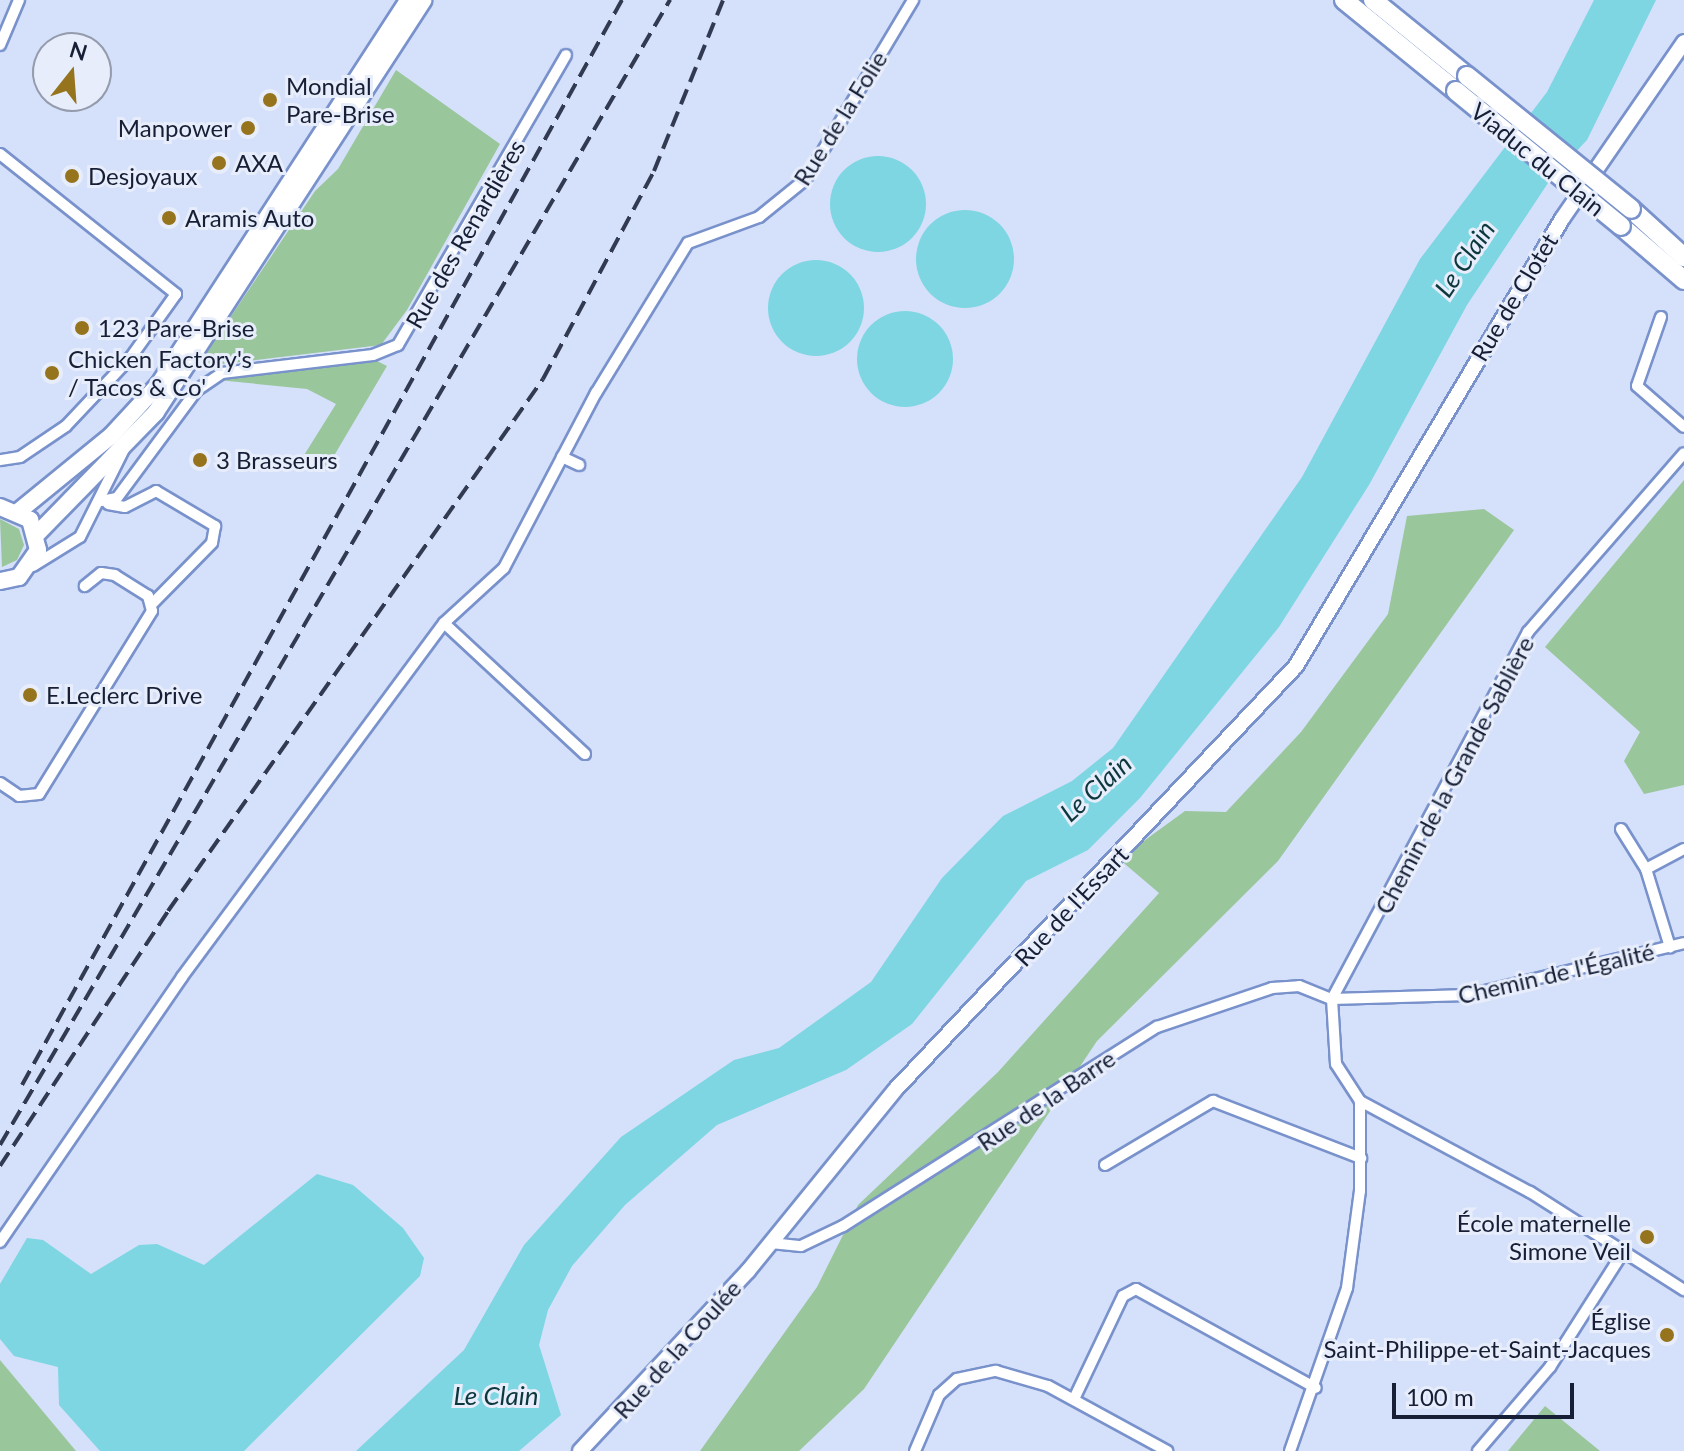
<!DOCTYPE html>
<meta charset="utf-8">
<style>
body{margin:0}
#map{position:relative;width:1684px;height:1451px;overflow:hidden;background:#d5e0fa;font-family:Lato,sans-serif}
div>[style]{position:absolute}
.green>*{inset:0;background:#9ac69c}
.water>*{inset:0;background:#7dd6e1}
.round{border-radius:50%}
.roads{filter:drop-shadow(2px 0 #7992cc) drop-shadow(-2px 0 #7992cc) drop-shadow(0 2px #7992cc) drop-shadow(0 -2px #7992cc)}
.street>*{height:10px;margin:-5px;padding:0 5px;transform-origin:5px;border-radius:5px;background:#fff}
.secondary>*{height:14px;margin:-7px;padding:0 7px;transform-origin:7px;border-radius:7px;background:#fff}
.primary>*{height:16px;margin:-8px;padding:0 8px;transform-origin:8px;border-radius:8px;background:#fff}
.highway>*{height:18px;margin:-9px;padding:0 9px;transform-origin:9px;border-radius:9px;background:#fff}
.rail>*{height:4px;margin-top:-2px;transform-origin:0;background:repeating-linear-gradient(90deg,#313a51 0 16px,transparent 0 24px)}
.bridges{filter:drop-shadow(2px 0 #7992cc) drop-shadow(-2px 0 #7992cc) drop-shadow(0 2px #7992cc) drop-shadow(0 -2px #7992cc)}
.highway-bridge>*{height:18px;margin:-9px;padding:0 9px;transform-origin:9px;border-radius:9px;background:#fff}
.dots>*{width:22px;height:22px;translate:-50% -50%;box-sizing:border-box;border:4px solid #e7edfa;border-radius:50%}
span{translate:-50% -50%;white-space:nowrap;text-align:center;line-height:1.15;-webkit-text-stroke:6px #e7edfa;paint-order:stroke}
.poi-label{font-size:24px;color:#161f36}
.left{translate:0 -50%;text-align:left}
.right{translate:-100% -50%;text-align:right}
.street-label{font-size:24px;color:#161f36}
.water-label{font-size:26px;color:#0c383d;font-style:italic}
.north{position:absolute;left:32px;top:32px;width:80px;height:80px;box-sizing:border-box;background:#e7edfa;border:2px solid #939bac;border-radius:50%;rotate:17deg;font-size:22px;font-weight:700;line-height:32px;text-align:center;color:#161f36}
.north::after{content:'';display:block;margin:auto;width:28px;height:36px;background:#96741d;clip-path:polygon(50% 0,100% 100%,50% 72%,0 100%)}
.scale{position:absolute;left:1392px;top:1383px;width:182px;height:36px;box-sizing:border-box;border:4px solid #161f36;border-top:0;padding-left:10px;font-size:24px;line-height:28px;white-space:nowrap;color:#161f36;-webkit-text-stroke:6px #e7edfa;paint-order:stroke}
</style>
<div id="map">
<div class="green">
<div style="clip-path:polygon(396px 70px,500px 144px,407px 310px,381px 345px,197px 367px,315px 191px,338px 169px)"></div>
<div style="clip-path:polygon(377px 361px,387px 366px,325px 471px,301px 460px,336px 404px,307px 389px,218px 380px)"></div>
<div style="clip-path:polygon(1684px 480px,1684px 785px,1644px 794px,1624px 761px,1640px 732px,1545px 647px)"></div>
<div style="clip-path:polygon(1484px 509px,1514px 530px,1278px 861px,1097px 1041px,864px 1389px,799px 1451px,700px 1451px,817px 1287px,858px 1205px,998px 1072px,1159px 893px,1119px 859px,1185px 811px,1226px 812px,1301px 732px,1388px 614px,1407px 516px)"></div>
<div style="clip-path:polygon(0 519px,19px 529px,24px 545px,17px 560px,2px 567px)"></div>
<div style="clip-path:polygon(0 1360px,76px 1451px,0 1451px)"></div>
<div style="clip-path:polygon(1545px 1406px,1600px 1451px,1508px 1451px)"></div>
</div>
<div class="water">
<div style="clip-path:polygon(1594px 0,1656px 0,1587px 140px,1552px 177px,1467px 305px,1369px 485px,1279px 627px,1140px 798px,1088px 850px,1026px 881px,912px 1024px,846px 1070px,717px 1125px,625px 1205px,572px 1266px,548px 1310px,539px 1345px,561px 1415px,519px 1451px,356px 1451px,464px 1350px,524px 1245px,621px 1137px,734px 1060px,779px 1048px,871px 982px,942px 878px,1003px 816px,1072px 781px,1113px 748px,1302px 477px,1420px 259px,1547px 92px)"></div>
<div class="round" style="left:830px;top:156px;width:96px;height:96px"></div>
<div class="round" style="left:916px;top:210px;width:98px;height:98px"></div>
<div class="round" style="left:768px;top:260px;width:96px;height:96px"></div>
<div class="round" style="left:857px;top:311px;width:96px;height:96px"></div>
<div style="clip-path:polygon(317px 1174px,353px 1185px,403px 1228px,424px 1258px,420px 1276px,244px 1451px,100px 1451px,59px 1405px,58px 1367px,14px 1356px,0 1339px,0 1284px,27px 1238px,43px 1240px,91px 1274px,139px 1245px,157px 1244px,204px 1265px)"></div>
</div>
<div class="roads">
<div class="street">
<div style="left:0;top:45px;width:49px;rotate:-67.1deg"></div>
<div style="left:0;top:154px;width:225px;rotate:38.5deg"></div>
<div style="left:176px;top:294px;width:77px;rotate:125.5deg"></div>
<div style="left:131px;top:357px;width:95px;rotate:133.3deg"></div>
<div style="left:66px;top:426px;width:55px;rotate:146deg"></div>
<div style="left:20px;top:457px;width:20px;rotate:171deg"></div>
<div style="left:1661px;top:317px;width:73px;rotate:109.2deg"></div>
<div style="left:1637px;top:386px;width:62px;rotate:41.1deg"></div>
<div style="left:562px;top:457px;width:19px;rotate:25deg"></div>
<div style="left:101px;top:501px;width:16px;rotate:-11deg"></div>
<div style="left:117px;top:498px;width:134px;rotate:-53.5deg"></div>
<div style="left:197px;top:390px;width:30px;rotate:-34deg"></div>
<div style="left:222px;top:373px;width:152px;rotate:-6.8deg"></div>
<div style="left:373px;top:355px;width:27px;rotate:-22deg"></div>
<div style="left:398px;top:345px;width:335px;rotate:-59.9deg"></div>
<div style="left:108px;top:504px;width:17px;rotate:10deg"></div>
<div style="left:125px;top:507px;width:35px;rotate:-27deg"></div>
<div style="left:156px;top:491px;width:69px;rotate:30.7deg"></div>
<div style="left:215px;top:526px;width:17px;rotate:100deg"></div>
<div style="left:212px;top:543px;width:86px;rotate:134.5deg"></div>
<div style="left:33px;top:566px;width:55px;rotate:-31.7deg"></div>
<div style="left:80px;top:537px;width:101px;rotate:-63.4deg"></div>
<div style="left:585px;top:754px;width:192px;rotate:-137.1deg"></div>
<div style="left:444px;top:623px;width:81px;rotate:-42.5deg"></div>
<div style="left:504px;top:568px;width:198px;rotate:-62.3deg"></div>
<div style="left:596px;top:393px;width:176px;rotate:-58.5deg"></div>
<div style="left:688px;top:243px;width:76px;rotate:-20.1deg"></div>
<div style="left:759px;top:217px;width:60px;rotate:-39deg"></div>
<div style="left:806px;top:179px;width:209px;rotate:-59.1deg"></div>
<div style="left:0;top:783px;width:23px;rotate:34deg"></div>
<div style="left:19px;top:796px;width:20px;rotate:-6deg"></div>
<div style="left:39px;top:794px;width:215px;rotate:-58.3deg"></div>
<div style="left:152px;top:611px;width:16px;rotate:-105deg"></div>
<div style="left:148px;top:596px;width:39px;rotate:-148deg"></div>
<div style="left:115px;top:575px;width:14px;rotate:-172deg"></div>
<div style="left:101px;top:573px;width:21px;rotate:141deg"></div>
<div style="left:1621px;top:829px;width:47px;rotate:58deg"></div>
<div style="left:1646px;top:869px;width:82px;rotate:72.9deg"></div>
<div style="left:1646px;top:869px;width:43px;rotate:-27.8deg"></div>
<div style="left:1332px;top:999px;width:416px;rotate:-61.9deg"></div>
<div style="left:1528px;top:632px;width:237px;rotate:-48.9deg"></div>
<div style="left:1332px;top:999px;width:65px;rotate:86.5deg"></div>
<div style="left:1336px;top:1064px;width:44px;rotate:57deg"></div>
<div style="left:1360px;top:1101px;width:193px;rotate:28.2deg"></div>
<div style="left:1530px;top:1192px;width:183px;rotate:32.5deg"></div>
<div style="left:1332px;top:999px;width:136px;rotate:-1.7deg"></div>
<div style="left:1468px;top:995px;width:222px;rotate:-13.5deg"></div>
<div style="left:1105px;top:1165px;width:126px;rotate:-30.7deg"></div>
<div style="left:1213px;top:1101px;width:159px;rotate:21.1deg"></div>
<div style="left:0;top:1242px;width:321px;rotate:-55.5deg"></div>
<div style="left:182px;top:977px;width:440px;rotate:-53.5deg"></div>
<div style="left:771px;top:1243px;width:30px;rotate:6deg"></div>
<div style="left:801px;top:1246px;width:47px;rotate:-25.5deg"></div>
<div style="left:843px;top:1226px;width:372px;rotate:-32.4deg"></div>
<div style="left:1157px;top:1027px;width:121px;rotate:-18.7deg"></div>
<div style="left:1272px;top:988px;width:27px;rotate:-4deg"></div>
<div style="left:1299px;top:986px;width:35px;rotate:22deg"></div>
<div style="left:1074px;top:1399px;width:114px;rotate:-64.6deg"></div>
<div style="left:1123px;top:1296px;width:15px;rotate:-28deg"></div>
<div style="left:1136px;top:1289px;width:205px;rotate:28.8deg"></div>
<div style="left:915px;top:1451px;width:61px;rotate:-66.8deg"></div>
<div style="left:939px;top:1395px;width:24px;rotate:-42deg"></div>
<div style="left:957px;top:1379px;width:40px;rotate:-12deg"></div>
<div style="left:996px;top:1371px;width:54px;rotate:16.1deg"></div>
<div style="left:1048px;top:1386px;width:136px;rotate:28.6deg"></div>
<div style="left:1290px;top:1451px;width:173px;rotate:-70.7deg"></div>
<div style="left:1347px;top:1288px;width:98px;rotate:-82.4deg"></div>
<div style="left:1360px;top:1191px;width:90px;rotate:-90deg"></div>
<div style="left:1478px;top:1451px;width:111px;rotate:-49.4deg"></div>
<div style="left:1550px;top:1367px;width:134px;rotate:-57.5deg"></div>
</div>
<div class="secondary">
<div style="left:580px;top:1451px;width:246px;rotate:-47deg"></div>
<div style="left:748px;top:1271px;width:233px;rotate:-50.9deg"></div>
<div style="left:895px;top:1090px;width:584px;rotate:-46.6deg"></div>
<div style="left:1296px;top:666px;width:520px;rotate:-59.24deg"></div>
<div style="left:1562px;top:219px;width:215px;rotate:-55.4deg"></div>
</div>
<div class="primary">
<div style="left:0;top:507px;width:33px;rotate:23deg"></div>
<div style="left:30px;top:520px;width:31px;rotate:75deg"></div>
<div style="left:38px;top:550px;width:33px;rotate:125deg"></div>
<div style="left:19px;top:577px;width:19px;rotate:168deg"></div>
<div style="left:19px;top:511px;width:119px;rotate:-39.2deg"></div>
<div style="left:111px;top:436px;width:71px;rotate:-47.3deg"></div>
<div style="left:159px;top:384px;width:458px;rotate:-57deg"></div>
<div style="left:38px;top:533px;width:169px;rotate:-45.7deg"></div>
<div style="left:156px;top:412px;width:491px;rotate:-57deg"></div>
</div>
<div class="highway">
<div style="left:1344px;top:0;width:144px;rotate:39.1deg"></div>
<div style="left:1373px;top:0;width:121px;rotate:39deg"></div>
<div style="left:1631px;top:209px;width:72px;rotate:42.2deg"></div>
<div style="left:1621px;top:226px;width:83px;rotate:40.6deg"></div>
</div>
</div>
<div class="rail">
<div style="left:22px;top:1085px;width:1240px;rotate:-61.06deg"></div>
<div style="left:0;top:1145px;width:1327px;rotate:-59.67deg"></div>
<div style="left:0;top:1166px;width:305px;rotate:-56.6deg"></div>
<div style="left:168px;top:911px;width:651px;rotate:-54.82deg"></div>
<div style="left:543px;top:379px;width:236px;rotate:-61.9deg"></div>
<div style="left:654px;top:171px;width:184px;rotate:-68deg"></div>
</div>
<div class="bridges">
<div class="highway-bridge">
<div style="left:1467px;top:76px;width:211px;rotate:39deg"></div>
<div style="left:1456px;top:91px;width:213px;rotate:39.3deg"></div>
</div>
</div>
<div class="dots">
<div style="left:270px;top:100px;background:#96741d"></div>
<div style="left:248px;top:128px;background:#96741d"></div>
<div style="left:219px;top:163px;background:#96741d"></div>
<div style="left:72px;top:176px;background:#96741d"></div>
<div style="left:169px;top:218px;background:#96741d"></div>
<div style="left:82px;top:328px;background:#96741d"></div>
<div style="left:52px;top:373px;background:#96741d"></div>
<div style="left:200px;top:460px;background:#96741d"></div>
<div style="left:30px;top:695px;background:#96741d"></div>
<div style="left:1647px;top:1237px;background:#96741d"></div>
<div style="left:1667px;top:1335px;background:#96741d"></div>
</div>
<div class="poi-label">
<span class="left" style="left:286px;top:100px">Mondial<br>Pare-Brise</span>
<span class="right" style="left:232px;top:128px">Manpower</span>
<span class="left" style="left:235px;top:163px">AXA</span>
<span class="left" style="left:88px;top:176px">Desjoyaux</span>
<span class="left" style="left:185px;top:218px">Aramis Auto</span>
<span class="left" style="left:98px;top:328px">123 Pare-Brise</span>
<span class="left" style="left:68px;top:373px">Chicken Factory's<br>/ Tacos &amp; Co'</span>
<span class="left" style="left:216px;top:460px">3 Brasseurs</span>
<span class="left" style="left:46px;top:695px">E.Leclerc Drive</span>
<span class="right" style="left:1631px;top:1237px">École maternelle<br>Simone Veil</span>
<span class="right" style="left:1651px;top:1335px">Église<br>Saint-Philippe-et-Saint-Jacques</span>
</div>
<div class="street-label">
<span style="left:840px;top:118px;rotate:-58deg">Rue de la Folie</span>
<span style="left:1538px;top:159px;rotate:39deg">Viaduc du Clain</span>
<span style="left:465px;top:234px;rotate:-60deg">Rue des Renardières</span>
<span style="left:1514px;top:297px;rotate:-59deg">Rue de Clotet</span>
<span style="left:1454px;top:775px;rotate:-62deg">Chemin de la Grande Sablière</span>
<span style="left:1071px;top:906px;rotate:-47deg">Rue de l'Essart</span>
<span style="left:1556px;top:973px;rotate:-13deg">Chemin de l'Égalité</span>
<span style="left:1046px;top:1100px;rotate:-34deg">Rue de la Barre</span>
<span style="left:677px;top:1349px;rotate:-48deg">Rue de la Coulée</span>
</div>
<div class="water-label">
<span style="left:1465px;top:259px;rotate:-56deg">Le Clain</span>
<span style="left:1096px;top:788px;rotate:-42deg">Le Clain</span>
<span style="left:496px;top:1396px">Le Clain</span>
</div>
<div class="north">N</div>
<div class="scale">100 m</div>
</div>
